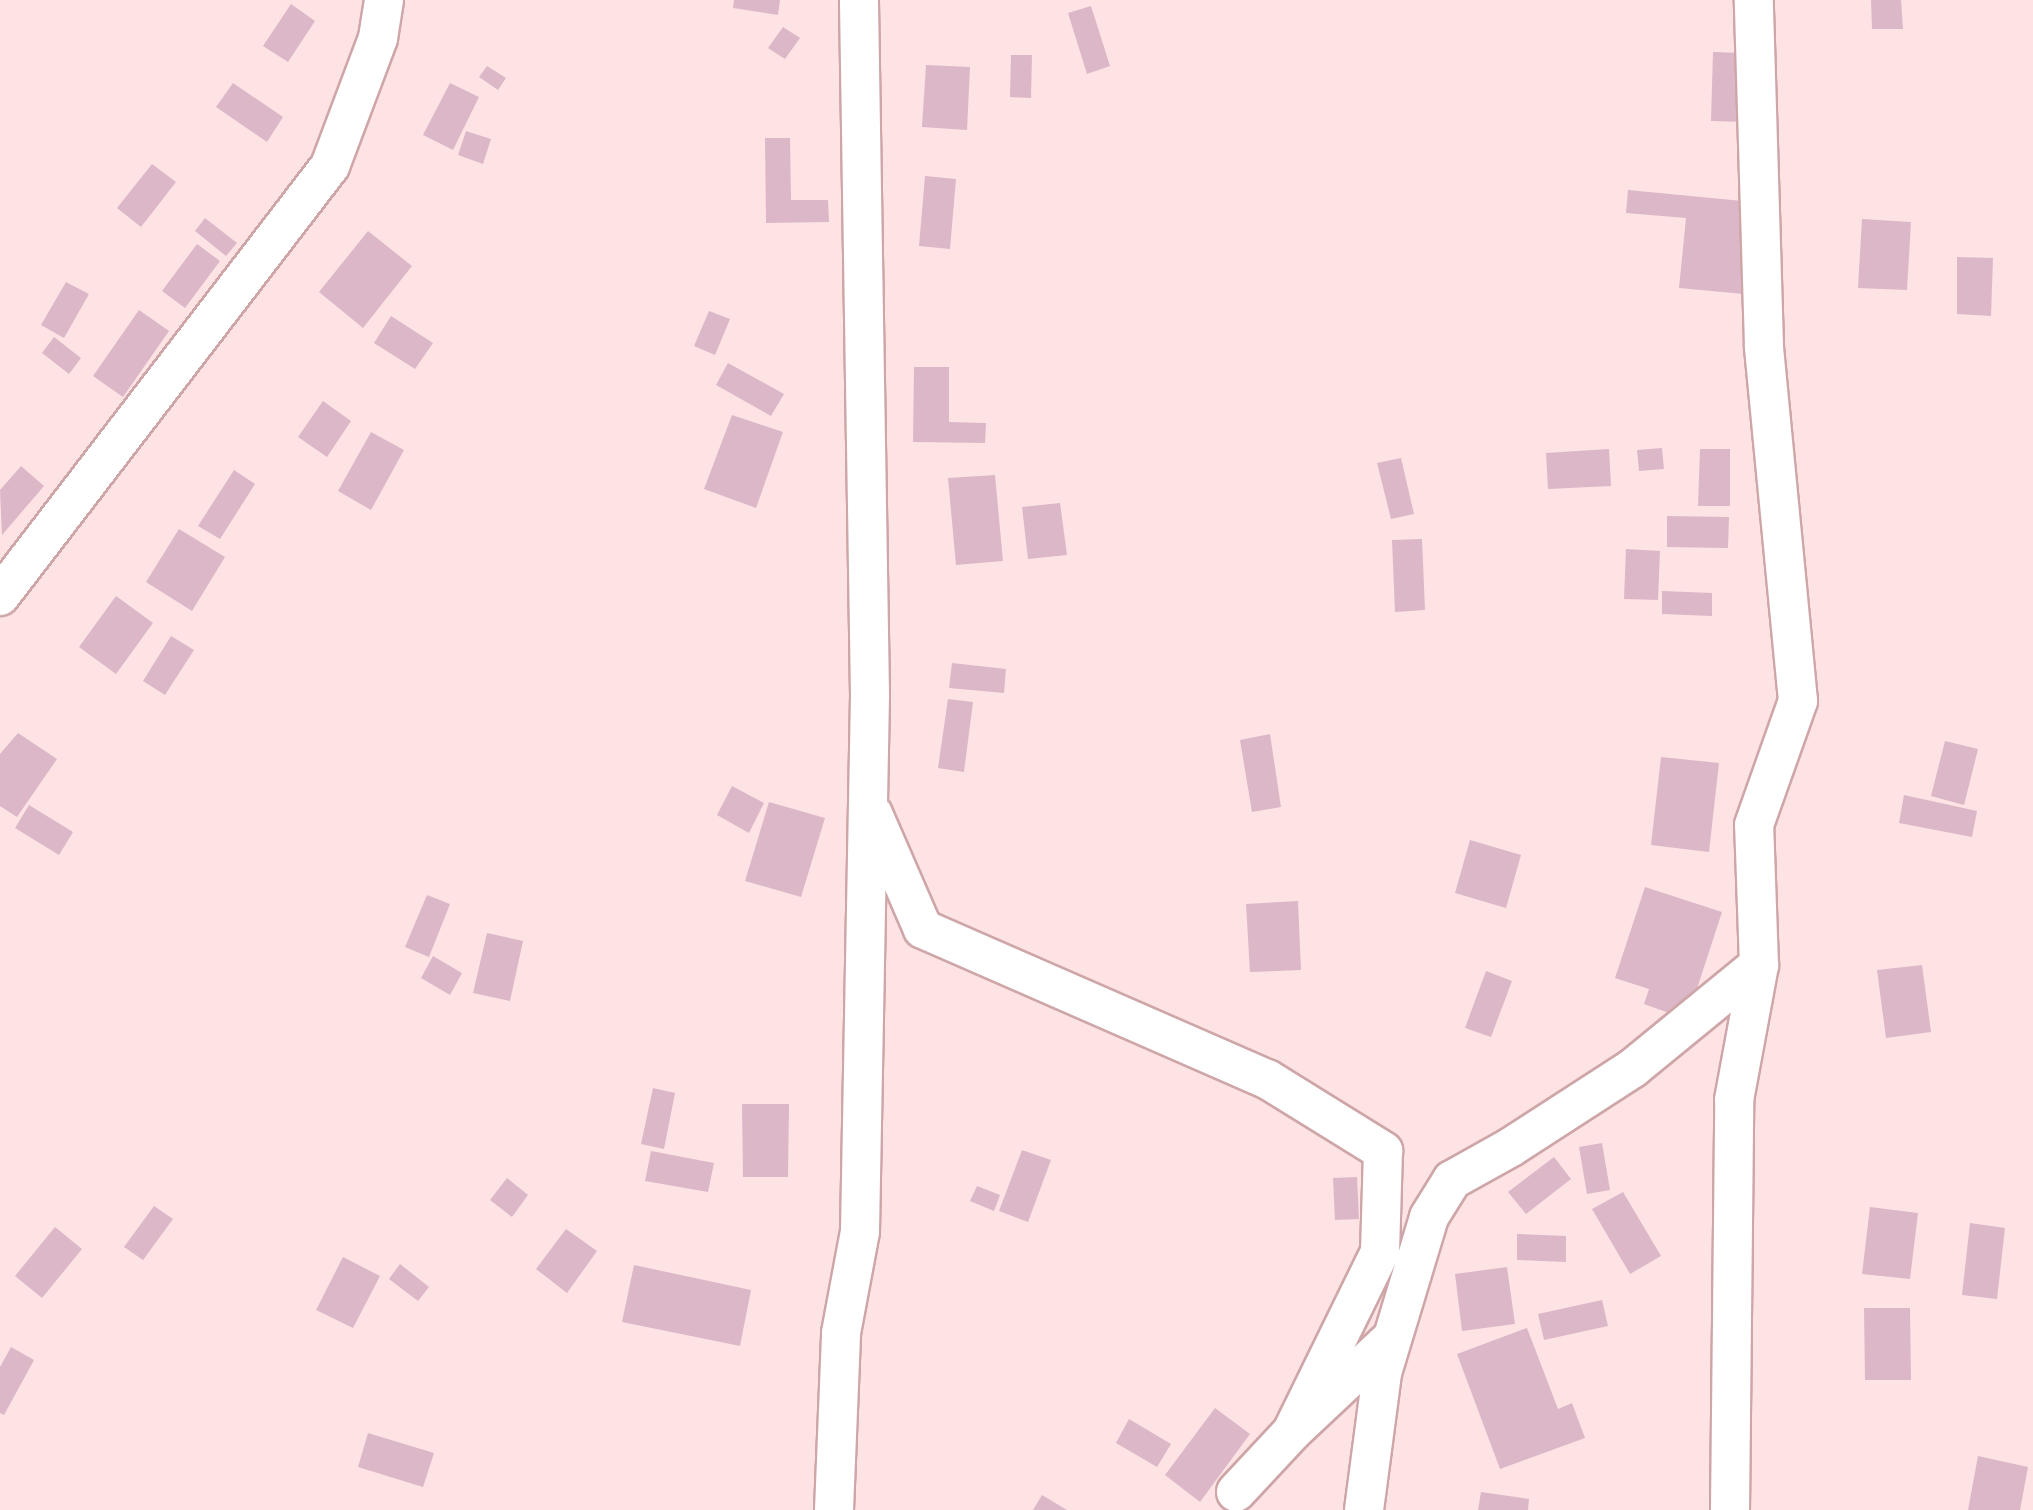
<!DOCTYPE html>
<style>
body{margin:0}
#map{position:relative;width:2033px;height:1510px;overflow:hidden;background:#fde3e4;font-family:"Noto Serif",serif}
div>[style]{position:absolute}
.building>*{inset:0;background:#dcb7c8}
.roads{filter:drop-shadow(2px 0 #cea6a8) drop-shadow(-2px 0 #cea6a8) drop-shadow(0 2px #cea6a8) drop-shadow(0 -2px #cea6a8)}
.minor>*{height:38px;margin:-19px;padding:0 19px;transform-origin:19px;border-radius:19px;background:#fff}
span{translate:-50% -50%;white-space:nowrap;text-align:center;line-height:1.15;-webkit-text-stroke:5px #fef5f5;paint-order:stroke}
</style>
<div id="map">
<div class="building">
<div style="clip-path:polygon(734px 0,780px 0,778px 15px,733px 8px)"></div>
<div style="clip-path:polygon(1871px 0,1901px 0,1903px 29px,1872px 29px)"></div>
<div style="clip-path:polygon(291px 4px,315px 21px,288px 62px,263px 46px)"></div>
<div style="clip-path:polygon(1091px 6px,1110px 66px,1087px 74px,1068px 13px)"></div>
<div style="clip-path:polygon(783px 27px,800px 38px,785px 59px,768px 48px)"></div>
<div style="clip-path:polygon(1713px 52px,1744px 53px,1743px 122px,1711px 121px)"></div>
<div style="clip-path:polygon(1011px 55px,1032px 55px,1031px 98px,1010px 97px)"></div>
<div style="clip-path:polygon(926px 65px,970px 67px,967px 130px,922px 127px)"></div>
<div style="clip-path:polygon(487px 66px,506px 78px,498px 90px,479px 77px)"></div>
<div style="clip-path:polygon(233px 83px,283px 117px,267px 142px,216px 107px)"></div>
<div style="clip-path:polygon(450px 83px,479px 97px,453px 150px,423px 135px)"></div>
<div style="clip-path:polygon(466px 131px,491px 139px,483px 164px,458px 155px)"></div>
<div style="clip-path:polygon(765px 138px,790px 138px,791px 200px,828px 200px,829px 222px,766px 223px)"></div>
<div style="clip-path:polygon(152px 164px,176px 182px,141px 227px,117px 208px)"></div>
<div style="clip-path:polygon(925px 176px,956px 179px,950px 249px,919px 246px)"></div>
<div style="clip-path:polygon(1628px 190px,1753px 202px,1744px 294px,1679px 288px,1686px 218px,1626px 213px)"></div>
<div style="clip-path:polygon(205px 218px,237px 243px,226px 256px,195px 231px)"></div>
<div style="clip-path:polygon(1862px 219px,1911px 222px,1907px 290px,1858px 288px)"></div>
<div style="clip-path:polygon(368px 231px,412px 266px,363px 328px,319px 292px)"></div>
<div style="clip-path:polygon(197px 244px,220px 261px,185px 308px,162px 291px)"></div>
<div style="clip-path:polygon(1957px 257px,1993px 258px,1991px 316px,1957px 314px)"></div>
<div style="clip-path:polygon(66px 282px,89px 294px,64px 338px,41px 325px)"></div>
<div style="clip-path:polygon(139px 310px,169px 331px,123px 397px,93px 376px)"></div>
<div style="clip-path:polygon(709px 311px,730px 319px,715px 355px,694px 346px)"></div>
<div style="clip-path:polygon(391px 316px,433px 343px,415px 369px,374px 343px)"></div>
<div style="clip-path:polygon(54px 337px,81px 358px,69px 374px,42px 353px)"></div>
<div style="clip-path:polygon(728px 363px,784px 394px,771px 416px,716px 385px)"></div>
<div style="clip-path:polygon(914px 367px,949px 367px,949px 422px,986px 423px,985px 443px,913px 442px)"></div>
<div style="clip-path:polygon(323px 401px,351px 421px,327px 457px,298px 437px)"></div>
<div style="clip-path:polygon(732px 415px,783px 432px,756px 508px,704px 489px)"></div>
<div style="clip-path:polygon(371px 432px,404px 450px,371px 510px,338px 491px)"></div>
<div style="clip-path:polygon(1662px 448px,1664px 469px,1639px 471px,1637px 450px)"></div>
<div style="clip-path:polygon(1609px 449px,1611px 486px,1548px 489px,1546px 453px)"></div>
<div style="clip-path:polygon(1700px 449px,1730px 449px,1730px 506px,1698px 506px)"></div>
<div style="clip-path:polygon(1401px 458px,1414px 514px,1391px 519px,1377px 463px)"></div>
<div style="clip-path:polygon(21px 466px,44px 486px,2px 535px,0 490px)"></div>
<div style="clip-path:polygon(234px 470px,255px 484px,220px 539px,198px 526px)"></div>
<div style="clip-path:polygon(995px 475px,1003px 561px,956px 565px,948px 478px)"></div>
<div style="clip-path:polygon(1060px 503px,1067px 555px,1028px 559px,1022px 507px)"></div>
<div style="clip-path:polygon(1667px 516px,1729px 517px,1728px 548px,1667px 547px)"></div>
<div style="clip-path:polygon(179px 529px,225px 557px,192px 611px,146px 582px)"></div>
<div style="clip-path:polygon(1422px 539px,1425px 610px,1395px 612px,1392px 540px)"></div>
<div style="clip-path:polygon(1626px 549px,1660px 551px,1658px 600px,1624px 599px)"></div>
<div style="clip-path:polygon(1662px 591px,1712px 593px,1712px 616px,1662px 614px)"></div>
<div style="clip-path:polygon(116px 596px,153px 623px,116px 674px,79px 647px)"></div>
<div style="clip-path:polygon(171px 636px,194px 650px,165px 695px,143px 681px)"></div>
<div style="clip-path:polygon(952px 663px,1006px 669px,1004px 693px,949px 688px)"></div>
<div style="clip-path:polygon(948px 699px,973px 702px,964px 772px,938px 768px)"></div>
<div style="clip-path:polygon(18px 733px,57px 759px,17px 817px,0 806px,0 754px)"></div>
<div style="clip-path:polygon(1270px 734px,1281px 807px,1252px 812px,1240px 740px)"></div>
<div style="clip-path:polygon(1945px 741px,1978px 749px,1964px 805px,1931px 796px)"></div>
<div style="clip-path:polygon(1661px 757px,1719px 763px,1709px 852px,1651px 845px)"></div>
<div style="clip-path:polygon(732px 786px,764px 803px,749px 833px,717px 815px)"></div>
<div style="clip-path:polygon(1904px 795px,1977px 811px,1972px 837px,1899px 823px)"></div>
<div style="clip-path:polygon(769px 802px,825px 818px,801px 897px,745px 881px)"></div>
<div style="clip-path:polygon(29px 805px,73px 832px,59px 855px,15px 828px)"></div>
<div style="clip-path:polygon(1470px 840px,1521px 855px,1506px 908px,1455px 893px)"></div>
<div style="clip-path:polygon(1645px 887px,1722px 912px,1692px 1004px,1680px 1017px,1644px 1004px,1649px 989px,1615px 978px)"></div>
<div style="clip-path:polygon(427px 895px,450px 904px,429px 957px,405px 947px)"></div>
<div style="clip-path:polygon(1298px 901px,1301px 970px,1250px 972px,1246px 904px)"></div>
<div style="clip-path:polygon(487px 933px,523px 941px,510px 1001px,473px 993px)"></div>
<div style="clip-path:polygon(433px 956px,462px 973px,450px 995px,421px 978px)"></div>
<div style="clip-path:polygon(1922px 965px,1931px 1032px,1886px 1038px,1877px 970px)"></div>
<div style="clip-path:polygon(1486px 971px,1512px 981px,1491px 1037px,1465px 1028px)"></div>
<div style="clip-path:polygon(653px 1088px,675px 1093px,664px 1149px,641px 1144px)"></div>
<div style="clip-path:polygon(742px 1104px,789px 1104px,788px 1177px,743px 1177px)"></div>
<div style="clip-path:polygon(1602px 1143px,1610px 1190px,1587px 1194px,1579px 1147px)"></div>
<div style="clip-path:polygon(1022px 1150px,1051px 1160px,1028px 1222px,999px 1211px)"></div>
<div style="clip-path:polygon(651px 1151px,714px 1163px,708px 1192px,645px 1181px)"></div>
<div style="clip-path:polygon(1554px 1157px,1571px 1179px,1526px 1214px,1508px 1192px)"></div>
<div style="clip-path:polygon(1357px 1177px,1359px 1219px,1335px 1220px,1333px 1178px)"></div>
<div style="clip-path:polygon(507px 1178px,528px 1195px,512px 1217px,490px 1200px)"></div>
<div style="clip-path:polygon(977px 1186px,1000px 1195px,994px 1211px,970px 1201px)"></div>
<div style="clip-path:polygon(1623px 1192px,1661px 1256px,1630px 1274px,1592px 1209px)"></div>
<div style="clip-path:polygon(154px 1206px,173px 1219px,143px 1260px,124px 1247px)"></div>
<div style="clip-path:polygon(1870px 1207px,1918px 1213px,1910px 1279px,1862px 1274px)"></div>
<div style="clip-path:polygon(1970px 1223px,2005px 1228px,1997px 1299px,1962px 1295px)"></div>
<div style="clip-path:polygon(55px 1227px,82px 1249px,42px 1298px,15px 1276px)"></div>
<div style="clip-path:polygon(566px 1229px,597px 1251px,567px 1293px,536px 1269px)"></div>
<div style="clip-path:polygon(1517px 1234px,1566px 1236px,1566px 1262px,1517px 1260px)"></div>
<div style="clip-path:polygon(343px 1257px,380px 1276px,353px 1328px,316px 1310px)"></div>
<div style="clip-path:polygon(400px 1264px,429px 1287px,418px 1301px,389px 1279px)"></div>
<div style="clip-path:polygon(634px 1265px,751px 1290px,740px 1346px,622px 1322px)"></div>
<div style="clip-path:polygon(1507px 1267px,1515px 1324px,1462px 1331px,1455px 1274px)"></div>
<div style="clip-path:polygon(1602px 1300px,1608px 1326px,1544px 1340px,1538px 1314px)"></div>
<div style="clip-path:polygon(1864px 1308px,1910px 1308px,1911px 1380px,1865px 1380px)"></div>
<div style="clip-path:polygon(1527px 1328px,1558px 1409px,1572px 1403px,1585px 1438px,1500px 1469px,1457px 1354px)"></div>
<div style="clip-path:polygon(11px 1347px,34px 1360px,4px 1415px,0 1413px,0 1367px)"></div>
<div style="clip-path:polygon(1215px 1408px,1250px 1434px,1200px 1502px,1165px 1475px)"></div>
<div style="clip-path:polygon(1129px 1419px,1171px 1444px,1157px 1467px,1116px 1443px)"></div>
<div style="clip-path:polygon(368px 1433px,434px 1453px,423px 1487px,358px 1467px)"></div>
<div style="clip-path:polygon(1978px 1456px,2028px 1467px,2020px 1510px,1968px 1510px)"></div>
<div style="clip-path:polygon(1481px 1492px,1529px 1499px,1528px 1510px,1478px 1510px)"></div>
<div style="clip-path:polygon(1042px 1495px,1067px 1510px,1033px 1510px)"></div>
</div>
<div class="roads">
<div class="minor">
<div style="left:0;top:596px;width:542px;rotate:-52.5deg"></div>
<div style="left:330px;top:166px;width:137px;rotate:-69.4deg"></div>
<div style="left:378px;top:38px;width:38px;rotate:-81deg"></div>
<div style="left:873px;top:814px;width:125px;rotate:66.5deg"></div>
<div style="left:923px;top:929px;width:375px;rotate:23.6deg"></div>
<div style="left:1267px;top:1079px;width:137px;rotate:31.8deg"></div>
<div style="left:1383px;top:1151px;width:101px;rotate:91.7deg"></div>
<div style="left:1380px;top:1252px;width:200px;rotate:116.1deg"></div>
<div style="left:1236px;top:1492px;width:82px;rotate:-47deg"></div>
<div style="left:1292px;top:1432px;width:137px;rotate:-43.2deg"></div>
<div style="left:834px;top:1510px;width:177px;rotate:-87.7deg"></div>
<div style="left:841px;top:1333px;width:104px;rotate:-79.4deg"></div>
<div style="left:860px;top:1231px;width:536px;rotate:-88.93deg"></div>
<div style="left:870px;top:695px;width:695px;rotate:-90.91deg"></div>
<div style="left:1364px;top:1510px;width:138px;rotate:-82.5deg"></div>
<div style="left:1382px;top:1373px;width:163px;rotate:-73.2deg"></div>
<div style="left:1429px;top:1217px;width:44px;rotate:-58.1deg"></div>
<div style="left:1452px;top:1180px;width:68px;rotate:-29.2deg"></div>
<div style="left:1511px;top:1147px;width:145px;rotate:-32.9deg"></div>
<div style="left:1633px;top:1068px;width:163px;rotate:-39.3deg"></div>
<div style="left:1730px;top:1510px;width:410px;rotate:-89.4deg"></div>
<div style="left:1734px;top:1100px;width:137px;rotate:-79.5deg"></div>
<div style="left:1759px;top:965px;width:140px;rotate:-92deg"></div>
<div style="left:1754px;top:825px;width:132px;rotate:-70.5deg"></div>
<div style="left:1798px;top:701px;width:357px;rotate:-95.5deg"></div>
<div style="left:1764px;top:346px;width:346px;rotate:-91.7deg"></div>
</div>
</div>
</div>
